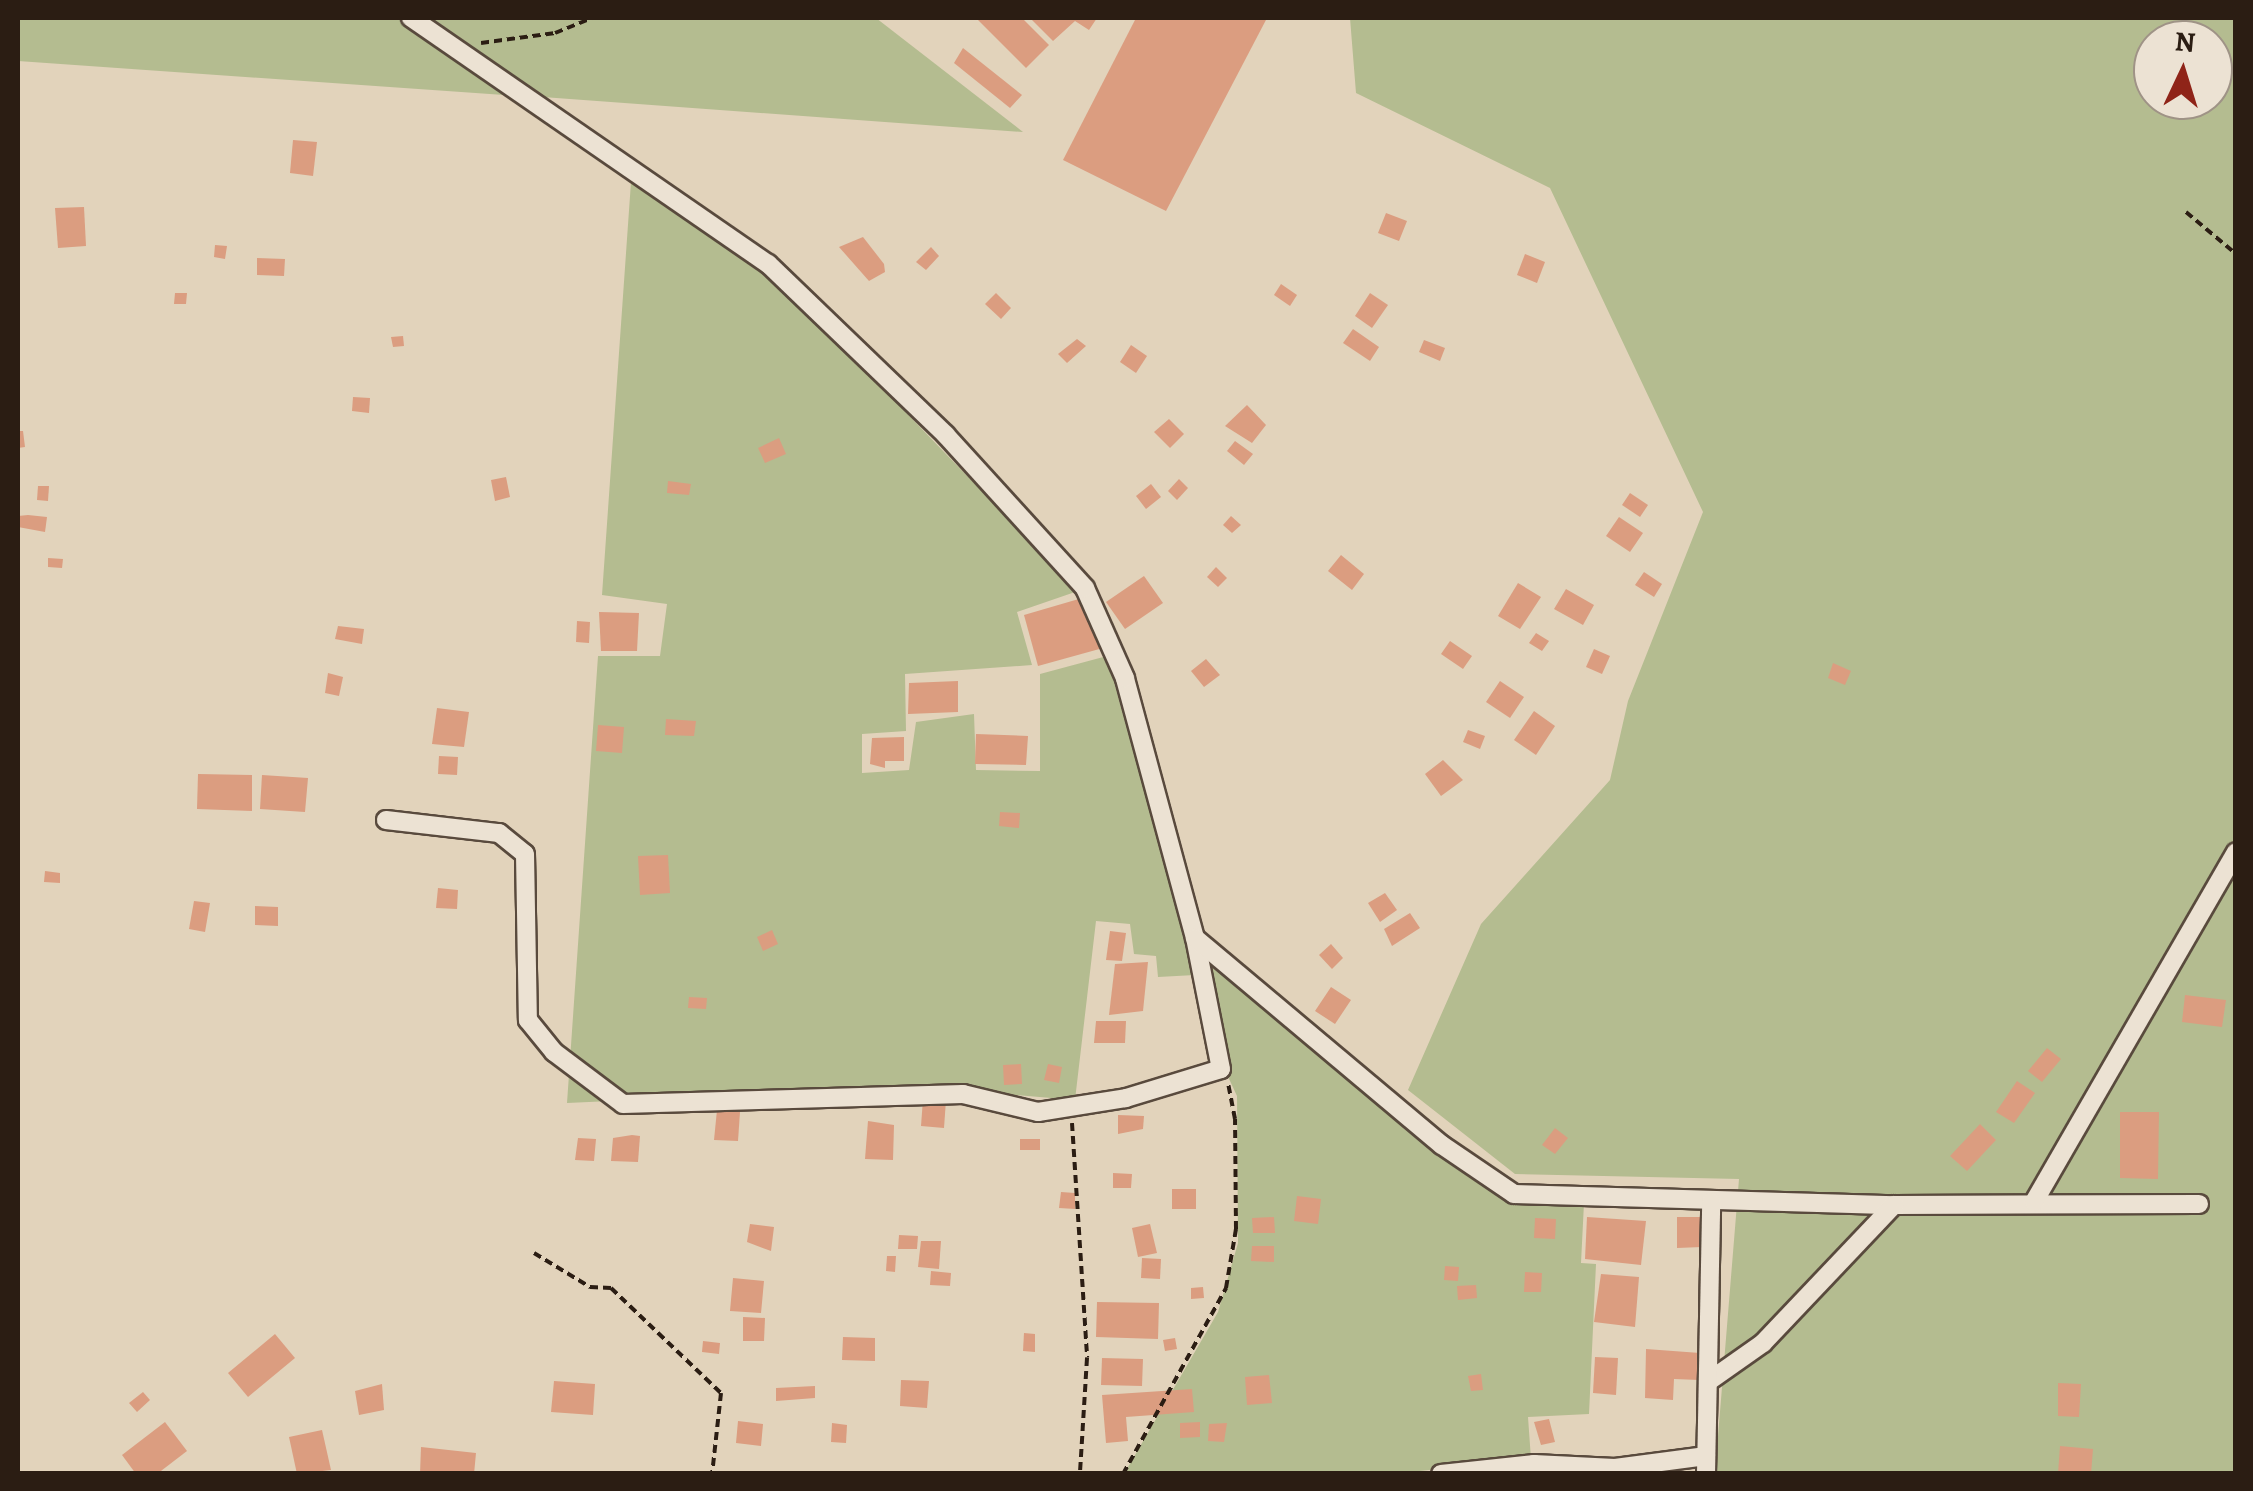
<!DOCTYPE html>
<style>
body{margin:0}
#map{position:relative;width:2253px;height:1491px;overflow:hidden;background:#e2d3bb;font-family:Alegreya,serif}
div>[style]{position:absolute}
.green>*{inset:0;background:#b4bc90}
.building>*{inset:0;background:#db9d80}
.path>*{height:4px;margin-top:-2px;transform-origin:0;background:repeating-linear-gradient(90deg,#2b1d13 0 8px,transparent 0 13px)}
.roads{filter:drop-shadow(2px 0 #594a3d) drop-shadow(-2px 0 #594a3d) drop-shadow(0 2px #594a3d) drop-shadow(0 -2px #594a3d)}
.minor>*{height:18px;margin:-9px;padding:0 9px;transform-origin:9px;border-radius:9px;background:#ece2d3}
span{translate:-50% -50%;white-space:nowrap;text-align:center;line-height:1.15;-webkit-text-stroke:9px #ece2d3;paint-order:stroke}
.frame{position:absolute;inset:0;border:20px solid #2b1d13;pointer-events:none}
.north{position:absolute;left:2133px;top:20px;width:100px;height:100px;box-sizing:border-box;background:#ece2d3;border:2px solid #9f9386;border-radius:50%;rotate:4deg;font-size:28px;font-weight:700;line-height:40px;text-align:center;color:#2b1d13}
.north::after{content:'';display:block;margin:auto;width:35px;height:45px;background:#8f2418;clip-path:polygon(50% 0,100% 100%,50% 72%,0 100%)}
</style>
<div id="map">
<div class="green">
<div style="clip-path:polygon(18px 18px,397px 18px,504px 95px,18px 61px)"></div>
<div style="clip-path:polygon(419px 18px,876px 18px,1023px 132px,529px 96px)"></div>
<div style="clip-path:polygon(evenodd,1350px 18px,2235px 18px,2235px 1473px,1715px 1473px,1739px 1179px,1515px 1174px,1408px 1090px,1481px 924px,1610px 780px,1628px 701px,1703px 512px,1550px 188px,1356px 93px,1350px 18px,2153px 40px,2213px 40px,2213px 100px,2153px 100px,2153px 40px)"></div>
<div style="clip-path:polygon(631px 182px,727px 245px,813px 316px,1078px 591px,1017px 612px,1032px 665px,905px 674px,906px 731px,862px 734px,862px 773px,909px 770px,916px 722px,974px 714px,976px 770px,1040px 771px,1040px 674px,1107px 656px,1195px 975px,1158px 977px,1156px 956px,1134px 954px,1130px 924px,1096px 921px,1075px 1100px,921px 1087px,567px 1103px,598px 656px,660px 656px,667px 604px,602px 595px)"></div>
<div style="clip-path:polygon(1196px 941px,1512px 1200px,1584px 1203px,1581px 1263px,1596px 1264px,1589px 1414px,1528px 1417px,1531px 1459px,1392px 1474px,1124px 1474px,1218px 1312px,1238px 1243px,1237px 1096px,1224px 1068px)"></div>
</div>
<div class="building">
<div style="clip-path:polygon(976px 18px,1022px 18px,1049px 45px,1026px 68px)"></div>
<div style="clip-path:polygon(1030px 18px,1097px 18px,1089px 30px,1075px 21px,1053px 41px)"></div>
<div style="clip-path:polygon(1136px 18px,1267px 18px,1166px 211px,1063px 160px)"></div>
<div style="clip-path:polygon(963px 48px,1022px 95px,1010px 108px,954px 63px)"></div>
<div style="clip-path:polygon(293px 140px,317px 142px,313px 176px,290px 173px)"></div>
<div style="clip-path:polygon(84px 207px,86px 246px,58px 248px,55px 208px)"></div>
<div style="clip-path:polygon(1386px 213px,1407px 221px,1399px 241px,1378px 233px)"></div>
<div style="clip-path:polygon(863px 237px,884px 264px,885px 272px,869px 281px,839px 247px)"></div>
<div style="clip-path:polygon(215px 245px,227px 246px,225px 259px,214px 257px)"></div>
<div style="clip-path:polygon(931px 247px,939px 256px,926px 270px,916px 262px)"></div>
<div style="clip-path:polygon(1525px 254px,1545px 262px,1537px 283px,1517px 275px)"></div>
<div style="clip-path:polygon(257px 258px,285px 259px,284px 276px,257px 275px)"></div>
<div style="clip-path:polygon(1281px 284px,1297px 295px,1290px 306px,1274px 295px)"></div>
<div style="clip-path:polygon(175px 293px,187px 293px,186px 304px,174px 304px)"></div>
<div style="clip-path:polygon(996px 293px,1011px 308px,1001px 319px,985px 304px)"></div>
<div style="clip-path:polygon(1370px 293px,1388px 305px,1372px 328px,1355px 316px)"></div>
<div style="clip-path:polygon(1353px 329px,1379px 347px,1370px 361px,1343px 343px)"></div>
<div style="clip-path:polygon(403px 336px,404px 346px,393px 347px,391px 337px)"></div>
<div style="clip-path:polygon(1077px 339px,1086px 346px,1067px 363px,1058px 354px)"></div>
<div style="clip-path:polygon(1424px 340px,1445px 348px,1440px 361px,1419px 352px)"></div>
<div style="clip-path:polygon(1131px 345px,1147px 356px,1136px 373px,1120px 362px)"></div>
<div style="clip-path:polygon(353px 397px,370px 398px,369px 413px,352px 411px)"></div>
<div style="clip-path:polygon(1247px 405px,1266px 425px,1252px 443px,1225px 426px)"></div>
<div style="clip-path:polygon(1169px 419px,1184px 434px,1170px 448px,1154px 432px)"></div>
<div style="clip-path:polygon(18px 431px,23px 431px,25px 447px,18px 448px)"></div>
<div style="clip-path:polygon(779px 438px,786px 454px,765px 463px,758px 448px)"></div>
<div style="clip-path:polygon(1235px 441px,1253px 454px,1244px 465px,1227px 451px)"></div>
<div style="clip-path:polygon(506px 477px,510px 497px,495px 501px,491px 480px)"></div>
<div style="clip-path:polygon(1179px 479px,1188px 488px,1177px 500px,1168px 491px)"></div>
<div style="clip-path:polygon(668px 481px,691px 484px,689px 495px,667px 493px)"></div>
<div style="clip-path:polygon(1151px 484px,1161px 497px,1146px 509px,1136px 496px)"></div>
<div style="clip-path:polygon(38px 486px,49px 486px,48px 501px,37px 500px)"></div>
<div style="clip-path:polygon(1630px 493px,1648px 505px,1640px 517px,1622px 505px)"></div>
<div style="clip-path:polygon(28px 515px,47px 517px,45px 532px,18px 527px,18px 516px)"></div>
<div style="clip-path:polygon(1231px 516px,1241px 525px,1232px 533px,1223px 525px)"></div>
<div style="clip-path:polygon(1619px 517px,1643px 533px,1630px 552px,1606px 536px)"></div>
<div style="clip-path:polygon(1341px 555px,1364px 574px,1352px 590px,1328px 571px)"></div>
<div style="clip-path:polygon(48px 558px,63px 559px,62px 568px,48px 567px)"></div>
<div style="clip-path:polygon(1216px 567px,1227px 578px,1218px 587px,1207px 577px)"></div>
<div style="clip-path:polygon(1644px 572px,1662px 584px,1654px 597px,1635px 585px)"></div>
<div style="clip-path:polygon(1144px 576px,1163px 603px,1125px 629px,1106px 602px)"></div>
<div style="clip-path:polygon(1518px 583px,1541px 597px,1520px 629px,1498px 616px)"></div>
<div style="clip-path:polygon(1566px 589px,1594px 605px,1583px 625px,1554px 609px)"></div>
<div style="clip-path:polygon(1089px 596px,1103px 648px,1038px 666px,1024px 615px)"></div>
<div style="clip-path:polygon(599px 612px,639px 613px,637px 651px,601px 651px)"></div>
<div style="clip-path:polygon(577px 621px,590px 622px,589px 643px,576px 642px)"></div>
<div style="clip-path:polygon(338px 626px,364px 629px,362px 644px,335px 639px)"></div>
<div style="clip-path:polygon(1536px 633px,1549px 641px,1542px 651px,1529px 643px)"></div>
<div style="clip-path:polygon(1450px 641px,1472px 656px,1463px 669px,1441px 654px)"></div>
<div style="clip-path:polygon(1594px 649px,1610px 656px,1602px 674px,1586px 667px)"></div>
<div style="clip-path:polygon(1206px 659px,1220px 675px,1204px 687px,1191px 671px)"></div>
<div style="clip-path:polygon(1833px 663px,1851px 671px,1845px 685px,1828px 678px)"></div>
<div style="clip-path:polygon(328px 673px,343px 677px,339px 696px,325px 693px)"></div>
<div style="clip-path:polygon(958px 681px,958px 712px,908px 714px,909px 683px)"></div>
<div style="clip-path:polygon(1500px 681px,1524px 697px,1510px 718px,1486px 702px)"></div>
<div style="clip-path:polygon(437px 708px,469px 712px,464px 747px,432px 744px)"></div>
<div style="clip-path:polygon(1534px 711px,1555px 726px,1536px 755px,1514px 740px)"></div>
<div style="clip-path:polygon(666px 719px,696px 721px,694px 736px,665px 735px)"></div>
<div style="clip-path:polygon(598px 725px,624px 727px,622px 753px,596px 751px)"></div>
<div style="clip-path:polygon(1468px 730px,1485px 736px,1480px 749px,1463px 742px)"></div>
<div style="clip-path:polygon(976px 734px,1028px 736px,1026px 765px,975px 764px)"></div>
<div style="clip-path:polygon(904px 737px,904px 761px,885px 761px,885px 768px,870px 764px,872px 738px)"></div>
<div style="clip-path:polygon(439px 756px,458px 757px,457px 775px,438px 774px)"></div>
<div style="clip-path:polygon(1443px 760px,1463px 780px,1441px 796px,1425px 774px)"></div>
<div style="clip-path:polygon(198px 774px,252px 775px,252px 811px,197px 809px)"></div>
<div style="clip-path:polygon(262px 775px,308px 778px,305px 812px,260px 809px)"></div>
<div style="clip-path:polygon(1000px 812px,1020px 813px,1019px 828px,999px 826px)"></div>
<div style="clip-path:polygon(668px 855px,670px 893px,640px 895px,638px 856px)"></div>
<div style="clip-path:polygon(45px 871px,60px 873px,60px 883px,44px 882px)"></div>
<div style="clip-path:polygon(438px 888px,458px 890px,457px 909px,436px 908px)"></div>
<div style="clip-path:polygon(1385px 893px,1397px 910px,1380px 922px,1368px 903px)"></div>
<div style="clip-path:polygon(194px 901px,210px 903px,205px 932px,189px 929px)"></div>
<div style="clip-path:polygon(255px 906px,278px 907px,278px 926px,255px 925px)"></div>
<div style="clip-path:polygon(1410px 913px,1420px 928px,1392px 946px,1384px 929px)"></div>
<div style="clip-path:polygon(772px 930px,778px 944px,763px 951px,757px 937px)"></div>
<div style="clip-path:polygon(1110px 931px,1126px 933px,1122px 961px,1106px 960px)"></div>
<div style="clip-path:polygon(1331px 944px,1343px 958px,1332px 969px,1319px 955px)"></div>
<div style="clip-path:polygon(1148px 962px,1143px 1011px,1109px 1015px,1115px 964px)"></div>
<div style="clip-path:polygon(1331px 987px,1351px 1000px,1335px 1024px,1315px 1011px)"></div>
<div style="clip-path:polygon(2185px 995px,2226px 1000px,2222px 1027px,2182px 1022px)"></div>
<div style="clip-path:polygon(689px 997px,707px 998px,706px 1009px,688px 1008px)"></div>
<div style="clip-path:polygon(1096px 1021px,1126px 1021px,1125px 1043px,1094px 1043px)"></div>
<div style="clip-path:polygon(2047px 1048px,2061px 1059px,2042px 1082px,2028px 1071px)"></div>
<div style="clip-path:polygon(1021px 1064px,1022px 1084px,1004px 1085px,1003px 1065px)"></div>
<div style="clip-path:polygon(1048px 1064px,1062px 1067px,1059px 1083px,1044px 1080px)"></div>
<div style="clip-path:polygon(2017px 1081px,2035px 1093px,2014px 1123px,1996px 1112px)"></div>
<div style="clip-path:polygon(923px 1099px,946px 1100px,944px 1128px,921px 1126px)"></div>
<div style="clip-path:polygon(717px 1110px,740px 1112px,738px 1141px,714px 1140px)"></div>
<div style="clip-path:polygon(2120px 1112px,2159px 1112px,2158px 1179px,2120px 1178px)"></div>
<div style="clip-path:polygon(1118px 1115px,1144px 1116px,1143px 1129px,1118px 1134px)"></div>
<div style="clip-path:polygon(868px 1121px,894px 1125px,893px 1160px,865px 1159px)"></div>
<div style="clip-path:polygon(1980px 1124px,1996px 1140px,1967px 1171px,1950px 1156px)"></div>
<div style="clip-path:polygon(1555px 1128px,1568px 1138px,1555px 1154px,1542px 1145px)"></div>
<div style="clip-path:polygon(632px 1135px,640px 1136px,638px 1162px,611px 1161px,613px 1138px)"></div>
<div style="clip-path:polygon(578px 1138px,596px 1139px,594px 1161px,575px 1160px)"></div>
<div style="clip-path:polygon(1020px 1139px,1040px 1139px,1040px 1150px,1020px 1150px)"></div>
<div style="clip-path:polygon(1113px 1173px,1132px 1174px,1131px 1188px,1113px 1188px)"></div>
<div style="clip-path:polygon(1172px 1189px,1196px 1189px,1196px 1209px,1172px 1209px)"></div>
<div style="clip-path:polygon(1061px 1192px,1075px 1193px,1075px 1209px,1059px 1208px)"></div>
<div style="clip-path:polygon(1297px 1196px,1321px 1199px,1318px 1224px,1294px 1221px)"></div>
<div style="clip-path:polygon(1274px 1217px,1275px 1233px,1253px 1233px,1252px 1218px)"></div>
<div style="clip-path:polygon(1587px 1217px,1646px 1221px,1641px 1265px,1585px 1259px)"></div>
<div style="clip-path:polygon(1677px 1217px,1701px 1217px,1702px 1247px,1677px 1248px)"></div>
<div style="clip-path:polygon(1535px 1218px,1556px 1219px,1555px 1239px,1534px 1238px)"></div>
<div style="clip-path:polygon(750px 1224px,774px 1227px,771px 1251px,747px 1242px)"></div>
<div style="clip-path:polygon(1150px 1224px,1157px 1253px,1138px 1257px,1132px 1228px)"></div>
<div style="clip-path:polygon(899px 1235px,918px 1236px,917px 1249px,898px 1249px)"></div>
<div style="clip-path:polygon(921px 1241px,941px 1241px,939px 1269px,918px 1267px)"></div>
<div style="clip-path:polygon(1252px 1246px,1274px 1246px,1274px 1262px,1251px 1261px)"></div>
<div style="clip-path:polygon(887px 1256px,896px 1256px,895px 1272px,886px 1271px)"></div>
<div style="clip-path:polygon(1142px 1258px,1161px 1259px,1160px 1279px,1141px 1278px)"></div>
<div style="clip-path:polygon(1445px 1266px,1459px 1267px,1458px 1281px,1444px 1280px)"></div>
<div style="clip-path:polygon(931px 1271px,951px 1273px,950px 1286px,930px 1285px)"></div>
<div style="clip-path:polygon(1525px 1272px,1542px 1273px,1541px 1292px,1524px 1292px)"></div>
<div style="clip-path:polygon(1601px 1274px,1639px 1277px,1635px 1327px,1594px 1322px)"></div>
<div style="clip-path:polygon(733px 1278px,764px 1281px,761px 1313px,730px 1311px)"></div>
<div style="clip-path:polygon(1476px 1285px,1477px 1298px,1458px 1300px,1457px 1286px)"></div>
<div style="clip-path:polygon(1203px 1287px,1204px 1298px,1191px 1299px,1191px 1288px)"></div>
<div style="clip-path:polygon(1097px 1302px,1159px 1303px,1158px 1339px,1096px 1337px)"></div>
<div style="clip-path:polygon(743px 1317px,765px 1318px,764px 1341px,743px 1341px)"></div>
<div style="clip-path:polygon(1024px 1333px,1035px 1334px,1035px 1352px,1023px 1351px)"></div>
<div style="clip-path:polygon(275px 1334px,295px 1358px,248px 1397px,228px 1373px)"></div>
<div style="clip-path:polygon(843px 1337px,875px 1338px,875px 1361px,842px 1360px)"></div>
<div style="clip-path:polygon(1175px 1338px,1177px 1349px,1165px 1351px,1163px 1340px)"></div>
<div style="clip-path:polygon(703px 1341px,720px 1343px,719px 1354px,702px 1352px)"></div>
<div style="clip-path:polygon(1646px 1349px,1700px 1353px,1699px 1380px,1674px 1379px,1673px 1400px,1645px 1398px)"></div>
<div style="clip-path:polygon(1595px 1357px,1618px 1358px,1616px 1395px,1593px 1393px)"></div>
<div style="clip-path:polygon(1102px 1358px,1143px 1359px,1142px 1386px,1101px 1385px)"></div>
<div style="clip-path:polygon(1481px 1374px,1483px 1390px,1471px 1391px,1468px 1376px)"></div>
<div style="clip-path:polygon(1269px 1375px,1272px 1403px,1247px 1405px,1245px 1377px)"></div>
<div style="clip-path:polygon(901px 1380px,929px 1381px,927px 1408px,900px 1406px)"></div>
<div style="clip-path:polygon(554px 1381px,595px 1384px,593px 1415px,551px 1412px)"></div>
<div style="clip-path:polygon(2058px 1383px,2081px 1384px,2079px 1417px,2058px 1416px)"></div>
<div style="clip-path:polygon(382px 1384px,384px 1410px,359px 1415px,355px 1391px)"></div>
<div style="clip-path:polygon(815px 1386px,815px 1398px,776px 1401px,776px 1388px)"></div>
<div style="clip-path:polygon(1192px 1389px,1194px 1412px,1126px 1417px,1128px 1441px,1106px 1443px,1102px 1395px)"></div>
<div style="clip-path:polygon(143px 1392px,150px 1400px,137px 1412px,129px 1403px)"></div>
<div style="clip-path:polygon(1549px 1419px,1555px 1442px,1541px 1445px,1534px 1422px)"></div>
<div style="clip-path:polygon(738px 1421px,763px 1424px,761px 1446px,736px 1443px)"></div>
<div style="clip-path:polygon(165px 1422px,187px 1451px,157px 1474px,136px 1474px,122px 1455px)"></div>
<div style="clip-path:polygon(1200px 1422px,1200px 1437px,1180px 1438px,1180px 1423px)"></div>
<div style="clip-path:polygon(832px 1423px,847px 1425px,846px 1443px,831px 1442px)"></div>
<div style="clip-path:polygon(1227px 1423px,1224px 1442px,1208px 1441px,1209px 1424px)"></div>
<div style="clip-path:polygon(322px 1430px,331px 1470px,297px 1474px,289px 1437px)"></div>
<div style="clip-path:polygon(2060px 1446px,2093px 1449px,2091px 1474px,2058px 1474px)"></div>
<div style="clip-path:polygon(421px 1447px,476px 1453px,474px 1474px,420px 1474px)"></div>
</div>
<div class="path">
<div style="left:481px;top:43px;width:75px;rotate:-7.7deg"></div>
<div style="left:555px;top:33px;width:40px;rotate:-22deg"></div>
<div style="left:2186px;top:212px;width:65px;rotate:40deg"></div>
<div style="left:1072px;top:1123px;width:235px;rotate:86.3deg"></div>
<div style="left:1087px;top:1358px;width:116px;rotate:93.5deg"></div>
<div style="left:534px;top:1253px;width:66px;rotate:31.3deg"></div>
<div style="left:590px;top:1287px;width:21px;rotate:3deg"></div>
<div style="left:611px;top:1288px;width:152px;rotate:43.7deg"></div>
<div style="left:721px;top:1393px;width:81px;rotate:96.3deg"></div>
<div style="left:1123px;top:1474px;width:213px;rotate:-61deg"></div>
<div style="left:1226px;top:1288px;width:60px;rotate:-80.4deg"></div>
<div style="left:1236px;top:1229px;width:110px;rotate:-90.5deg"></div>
<div style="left:1235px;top:1119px;width:37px;rotate:-101deg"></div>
</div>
<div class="roads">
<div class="minor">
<div style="left:386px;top:820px;width:114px;rotate:6.6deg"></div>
<div style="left:499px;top:833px;width:33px;rotate:39deg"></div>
<div style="left:525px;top:854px;width:166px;rotate:89deg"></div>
<div style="left:528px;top:1020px;width:41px;rotate:50.9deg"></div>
<div style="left:554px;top:1052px;width:86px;rotate:37deg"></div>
<div style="left:623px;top:1104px;width:340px;rotate:-1.7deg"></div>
<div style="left:963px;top:1094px;width:77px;rotate:13.5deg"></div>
<div style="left:1038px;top:1112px;width:89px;rotate:-9deg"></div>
<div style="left:1126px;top:1098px;width:99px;rotate:-17deg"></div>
<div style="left:1221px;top:1069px;width:134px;rotate:-101.2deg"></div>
<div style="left:1195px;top:938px;width:269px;rotate:-105.1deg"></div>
<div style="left:1125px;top:678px;width:98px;rotate:-114deg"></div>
<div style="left:1085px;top:588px;width:207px;rotate:-132.3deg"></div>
<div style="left:946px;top:435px;width:247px;rotate:-136.1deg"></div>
<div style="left:768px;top:264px;width:434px;rotate:-145.4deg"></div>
<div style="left:1195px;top:938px;width:322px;rotate:40deg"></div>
<div style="left:1442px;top:1145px;width:87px;rotate:34.2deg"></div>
<div style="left:1514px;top:1194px;width:380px;rotate:1.7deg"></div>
<div style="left:1894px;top:1205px;width:305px;rotate:-0.2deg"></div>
<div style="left:2034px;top:1202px;width:404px;rotate:-60deg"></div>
<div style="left:1712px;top:1379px;width:62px;rotate:-35.2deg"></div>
<div style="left:1763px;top:1343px;width:190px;rotate:-46.5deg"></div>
<div style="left:1441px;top:1474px;width:94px;rotate:-6.1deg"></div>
<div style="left:1534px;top:1464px;width:81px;rotate:2.8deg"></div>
<div style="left:1615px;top:1468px;width:92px;rotate:-7.5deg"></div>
<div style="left:1706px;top:1474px;width:272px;rotate:-88.9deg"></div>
</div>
</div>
<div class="frame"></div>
<div class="north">N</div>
</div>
